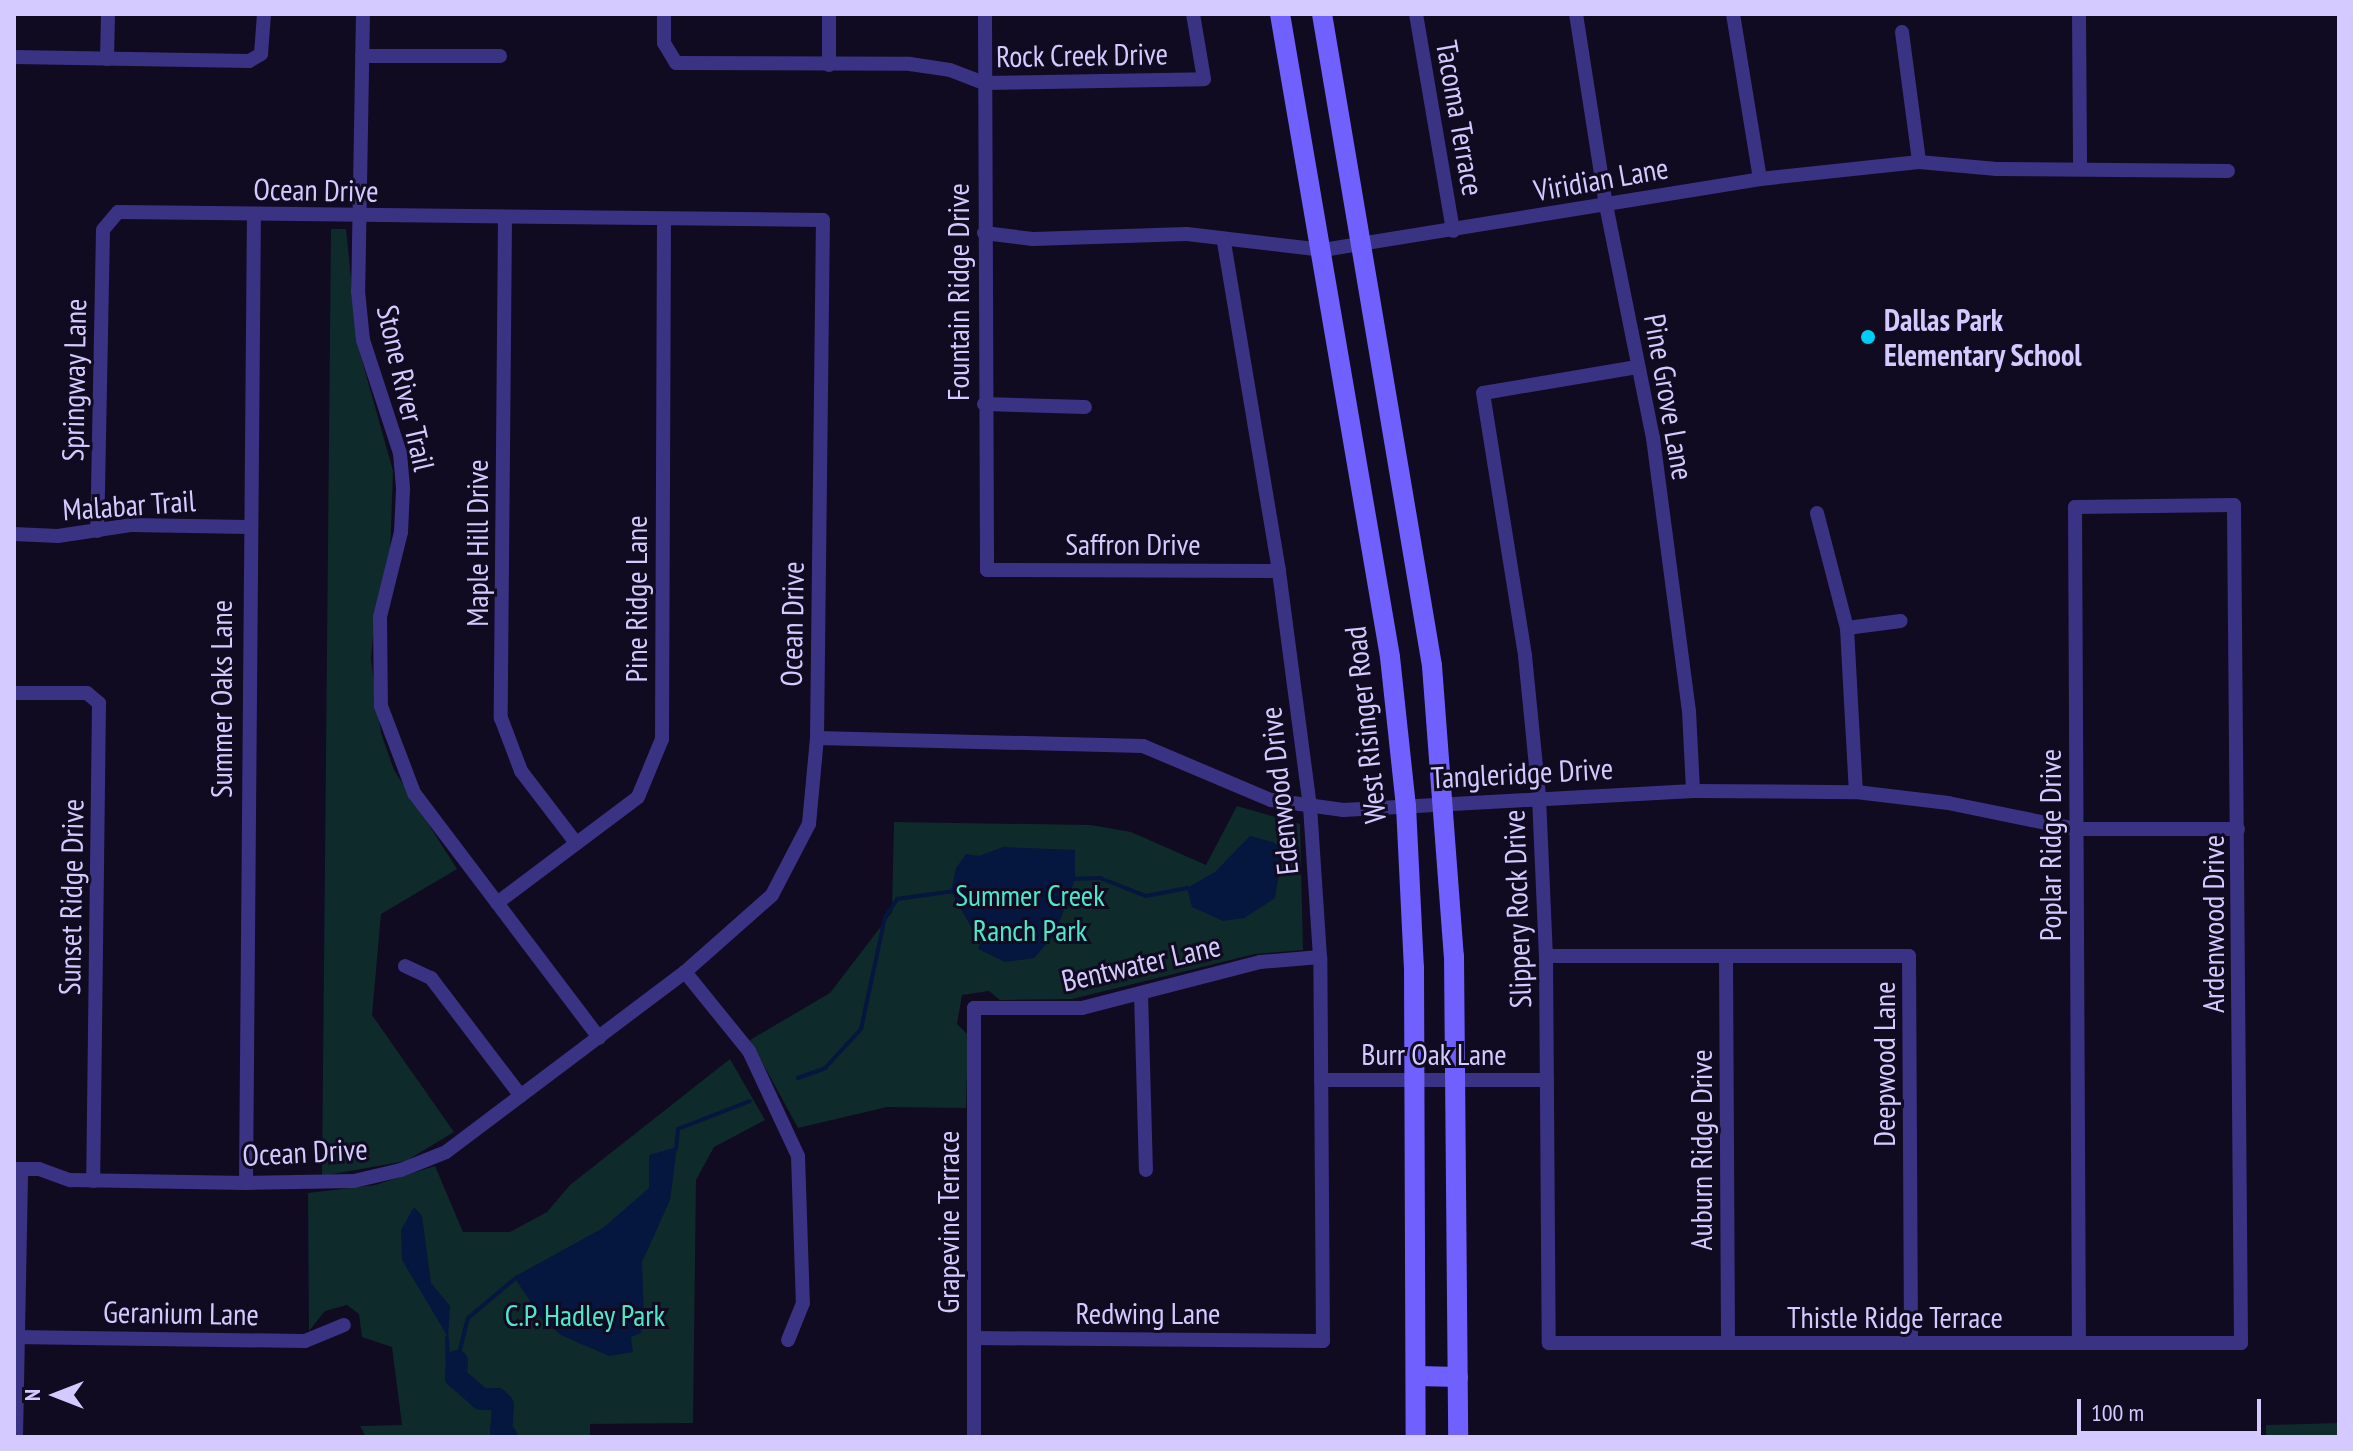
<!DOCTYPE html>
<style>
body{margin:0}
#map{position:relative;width:2353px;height:1451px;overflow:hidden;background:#100b20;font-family:"PT Sans Narrow",sans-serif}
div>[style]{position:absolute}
.green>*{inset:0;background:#0e2a2b}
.water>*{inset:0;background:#05163f}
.stream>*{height:4px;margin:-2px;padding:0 2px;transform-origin:2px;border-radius:2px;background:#05163f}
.river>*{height:22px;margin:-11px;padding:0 11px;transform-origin:11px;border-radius:11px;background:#05163f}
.street>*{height:14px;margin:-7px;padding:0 7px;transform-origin:7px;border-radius:7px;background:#3a3283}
.secondary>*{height:20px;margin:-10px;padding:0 10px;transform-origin:10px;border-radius:10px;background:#7061ff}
.dots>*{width:22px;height:22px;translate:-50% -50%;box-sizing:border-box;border:4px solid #100b20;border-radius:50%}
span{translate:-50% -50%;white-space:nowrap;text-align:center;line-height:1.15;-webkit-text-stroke:6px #100b20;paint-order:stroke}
.street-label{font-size:30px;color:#d4caff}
.poi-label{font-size:30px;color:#d4caff;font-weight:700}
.left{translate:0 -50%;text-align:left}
.park-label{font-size:30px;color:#4de8cc}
.frame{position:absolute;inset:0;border:16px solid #d4caff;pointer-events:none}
.north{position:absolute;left:16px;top:1355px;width:80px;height:80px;-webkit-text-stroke:6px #100b20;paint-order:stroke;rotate:270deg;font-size:22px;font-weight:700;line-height:32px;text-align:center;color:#d4caff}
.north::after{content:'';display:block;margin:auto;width:28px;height:36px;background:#d4caff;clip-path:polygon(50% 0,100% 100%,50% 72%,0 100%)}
.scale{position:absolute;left:2077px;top:1399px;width:184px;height:36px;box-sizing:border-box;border:4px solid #d4caff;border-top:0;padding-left:10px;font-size:24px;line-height:28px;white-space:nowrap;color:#d4caff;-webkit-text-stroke:6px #100b20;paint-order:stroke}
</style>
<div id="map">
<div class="green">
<div style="clip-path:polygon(331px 229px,346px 229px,358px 346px,393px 471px,390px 555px,375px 613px,371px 659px,381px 733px,394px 770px,457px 869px,381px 914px,372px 1015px,454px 1132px,406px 1161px,322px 1176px)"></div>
<div style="clip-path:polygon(1237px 806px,1300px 824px,1303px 950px,1255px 954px,1072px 999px,1000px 1000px,989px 991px,962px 995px,957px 1024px,968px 1035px,966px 1108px,887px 1107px,798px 1128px,750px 1040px,830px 993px,892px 912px,894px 822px,1091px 825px,1131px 832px,1206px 865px)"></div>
<div style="clip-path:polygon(730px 1059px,765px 1120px,714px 1147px,696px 1180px,693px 1423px,590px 1424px,590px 1437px,366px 1437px,360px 1426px,402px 1425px,392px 1347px,362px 1337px,359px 1314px,347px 1305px,325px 1311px,309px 1331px,308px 1193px,375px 1185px,435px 1166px,463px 1232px,510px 1232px,547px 1212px,570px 1185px)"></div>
<div style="clip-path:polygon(2339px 1423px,2339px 1437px,2266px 1437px,2266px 1425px)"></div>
</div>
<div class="water">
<div style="clip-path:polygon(1250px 836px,1273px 842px,1283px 850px,1275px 898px,1244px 918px,1223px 921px,1192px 907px,1187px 888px,1215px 872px)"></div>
<div style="clip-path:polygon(1003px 847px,1075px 850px,1075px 879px,1055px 934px,1034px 958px,1005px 962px,978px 949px,980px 943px,951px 891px,956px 868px,966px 854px,979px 856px)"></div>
<div style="clip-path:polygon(677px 1147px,670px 1200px,642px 1262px,644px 1319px,641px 1333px,631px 1337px,633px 1352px,609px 1356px,561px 1335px,542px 1319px,514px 1277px,603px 1228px,649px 1188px,649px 1155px)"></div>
<div style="clip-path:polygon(414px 1207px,422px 1216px,431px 1283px,450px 1306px,448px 1337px,402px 1260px,401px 1230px)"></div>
</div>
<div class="stream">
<div style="left:1071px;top:879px;width:29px;rotate:-2deg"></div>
<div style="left:1100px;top:878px;width:49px;rotate:21.4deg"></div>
<div style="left:1146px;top:896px;width:42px;rotate:-11deg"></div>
<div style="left:798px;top:1078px;width:29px;rotate:-20deg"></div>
<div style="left:825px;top:1068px;width:53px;rotate:-47.3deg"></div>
<div style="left:861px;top:1029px;width:115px;rotate:-77.9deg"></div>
<div style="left:885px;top:917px;width:22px;rotate:-56deg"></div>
<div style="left:897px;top:899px;width:58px;rotate:-8deg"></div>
<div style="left:676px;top:1149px;width:20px;rotate:-84deg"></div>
<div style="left:678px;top:1129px;width:77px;rotate:-21.3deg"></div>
<div style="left:447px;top:1338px;width:25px;rotate:88deg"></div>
<div style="left:448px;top:1363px;width:9px;rotate:36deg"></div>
<div style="left:457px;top:1361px;width:44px;rotate:-75.7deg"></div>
<div style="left:468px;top:1318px;width:64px;rotate:-39.9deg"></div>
</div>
<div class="river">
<div style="left:457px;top:1361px;width:16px;rotate:94deg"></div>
<div style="left:456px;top:1377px;width:33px;rotate:41deg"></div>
<div style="left:481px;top:1399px;width:16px"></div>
<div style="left:497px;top:1399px;width:8px;rotate:45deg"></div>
<div style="left:503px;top:1405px;width:26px;rotate:94deg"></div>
<div style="left:501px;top:1431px;width:8px;rotate:45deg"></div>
</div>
<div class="street">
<div style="left:363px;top:14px;width:277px;rotate:91deg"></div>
<div style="left:358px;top:291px;width:49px;rotate:84.2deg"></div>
<div style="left:363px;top:340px;width:119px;rotate:71.9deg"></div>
<div style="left:400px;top:453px;width:37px;rotate:85deg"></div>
<div style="left:403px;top:490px;width:42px;rotate:92.7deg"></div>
<div style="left:401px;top:532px;width:88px;rotate:103.9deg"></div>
<div style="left:380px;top:617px;width:89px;rotate:89.4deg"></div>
<div style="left:381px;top:706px;width:93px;rotate:69.2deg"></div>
<div style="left:414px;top:793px;width:307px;rotate:52.9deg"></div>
<div style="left:664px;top:14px;width:29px;rotate:90deg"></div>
<div style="left:664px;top:43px;width:23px;rotate:59deg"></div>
<div style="left:676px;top:63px;width:234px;rotate:0.2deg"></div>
<div style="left:910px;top:64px;width:40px;rotate:8.5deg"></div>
<div style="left:950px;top:70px;width:36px;rotate:21deg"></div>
<div style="left:984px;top:83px;width:220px;rotate:-1deg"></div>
<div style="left:1204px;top:79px;width:66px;rotate:-99.6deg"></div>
<div style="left:985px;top:14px;width:556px;rotate:89.79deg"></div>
<div style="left:987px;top:570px;width:292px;rotate:0.2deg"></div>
<div style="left:1416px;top:14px;width:220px;rotate:80.3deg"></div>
<div style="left:1576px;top:14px;width:193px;rotate:81.1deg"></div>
<div style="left:1606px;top:205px;width:238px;rotate:78.6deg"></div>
<div style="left:1653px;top:438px;width:275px;rotate:82.5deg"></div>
<div style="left:1689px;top:711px;width:80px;rotate:87.1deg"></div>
<div style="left:1733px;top:14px;width:167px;rotate:80.7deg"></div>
<div style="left:2079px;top:14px;width:155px;rotate:89.6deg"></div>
<div style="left:1902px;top:32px;width:131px;rotate:82.5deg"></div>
<div style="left:362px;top:56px;width:138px"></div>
<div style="left:14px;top:57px;width:235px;rotate:1deg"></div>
<div style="left:249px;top:61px;width:14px;rotate:-30deg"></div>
<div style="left:261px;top:54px;width:40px;rotate:-85.7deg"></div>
<div style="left:107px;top:59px;width:45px;rotate:-88.7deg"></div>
<div style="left:829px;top:65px;width:51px;rotate:-90deg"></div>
<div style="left:505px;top:220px;width:498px;rotate:90.5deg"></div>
<div style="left:501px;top:718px;width:57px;rotate:69.3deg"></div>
<div style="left:521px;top:771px;width:91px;rotate:52.6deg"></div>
<div style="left:984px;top:233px;width:49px;rotate:7deg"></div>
<div style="left:1033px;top:239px;width:154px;rotate:-1.9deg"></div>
<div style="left:1187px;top:234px;width:137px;rotate:6.7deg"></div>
<div style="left:1323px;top:250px;width:443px;rotate:-9.2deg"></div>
<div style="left:1760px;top:179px;width:160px;rotate:-6.1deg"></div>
<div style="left:1919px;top:162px;width:78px;rotate:5.1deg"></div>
<div style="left:1997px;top:169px;width:231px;rotate:0.5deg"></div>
<div style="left:1637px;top:367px;width:156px;rotate:170.4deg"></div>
<div style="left:1483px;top:393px;width:266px;rotate:80.9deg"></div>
<div style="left:1525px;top:656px;width:142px;rotate:84.3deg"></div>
<div style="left:1539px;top:797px;width:159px;rotate:87.5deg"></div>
<div style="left:1546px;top:956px;width:387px;rotate:89.6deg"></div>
<div style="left:1549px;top:1343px;width:692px"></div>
<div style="left:2241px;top:1343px;width:838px;rotate:-90.48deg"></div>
<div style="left:2234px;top:505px;width:159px;rotate:179.3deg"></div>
<div style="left:2075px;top:507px;width:836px;rotate:89.73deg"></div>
<div style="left:984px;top:404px;width:101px;rotate:1.7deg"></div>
<div style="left:1817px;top:513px;width:119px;rotate:75.4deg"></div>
<div style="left:1847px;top:628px;width:164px;rotate:86.9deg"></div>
<div style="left:14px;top:534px;width:44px;rotate:2.6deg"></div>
<div style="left:58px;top:536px;width:75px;rotate:-8.5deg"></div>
<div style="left:132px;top:525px;width:116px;rotate:1deg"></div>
<div style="left:1847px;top:628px;width:54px;rotate:-7.4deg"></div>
<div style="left:14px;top:693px;width:73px"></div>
<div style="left:87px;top:693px;width:16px;rotate:40deg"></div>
<div style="left:99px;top:703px;width:478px;rotate:90.7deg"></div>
<div style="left:817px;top:738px;width:326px;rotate:1.4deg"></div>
<div style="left:1143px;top:746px;width:139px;rotate:22.9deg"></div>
<div style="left:1271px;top:800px;width:73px;rotate:7.9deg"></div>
<div style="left:1343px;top:810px;width:351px;rotate:-3.1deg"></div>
<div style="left:1693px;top:791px;width:163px;rotate:0.4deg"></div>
<div style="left:1856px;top:792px;width:93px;rotate:6.8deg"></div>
<div style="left:1948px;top:803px;width:131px;rotate:11.5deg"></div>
<div style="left:2076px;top:829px;width:162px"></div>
<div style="left:497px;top:903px;width:176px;rotate:-36.9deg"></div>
<div style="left:638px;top:797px;width:63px;rotate:-67.5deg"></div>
<div style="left:662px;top:739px;width:519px;rotate:-89.78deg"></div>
<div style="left:1546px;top:956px;width:363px"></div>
<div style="left:1909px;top:956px;width:386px;rotate:89.7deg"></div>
<div style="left:1726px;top:958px;width:384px;rotate:89.7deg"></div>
<div style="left:405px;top:966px;width:29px;rotate:25deg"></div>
<div style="left:431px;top:978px;width:148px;rotate:52.7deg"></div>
<div style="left:685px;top:972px;width:102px;rotate:51deg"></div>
<div style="left:749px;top:1051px;width:116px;rotate:65deg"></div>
<div style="left:798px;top:1156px;width:147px;rotate:88.1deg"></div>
<div style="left:803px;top:1303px;width:40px;rotate:112deg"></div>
<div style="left:1141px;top:993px;width:177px;rotate:88.4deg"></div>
<div style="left:1321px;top:1080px;width:226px"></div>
<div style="left:14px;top:1169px;width:25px"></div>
<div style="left:39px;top:1169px;width:33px;rotate:20deg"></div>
<div style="left:70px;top:1180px;width:176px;rotate:1deg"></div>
<div style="left:246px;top:1183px;width:108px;rotate:-1.1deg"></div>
<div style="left:354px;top:1181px;width:48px;rotate:-13.2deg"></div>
<div style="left:401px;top:1170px;width:48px;rotate:-21.8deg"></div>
<div style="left:446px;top:1152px;width:299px;rotate:-37deg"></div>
<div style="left:685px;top:972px;width:116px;rotate:-41.5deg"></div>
<div style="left:772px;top:895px;width:80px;rotate:-62.5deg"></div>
<div style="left:809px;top:824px;width:86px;rotate:-84.7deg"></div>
<div style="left:817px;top:738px;width:518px;rotate:-89.34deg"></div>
<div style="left:823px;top:220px;width:705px;rotate:-179.35deg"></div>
<div style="left:118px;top:212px;width:23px;rotate:130deg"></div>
<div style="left:103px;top:230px;width:301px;rotate:91.1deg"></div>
<div style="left:246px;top:1183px;width:967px;rotate:-89.53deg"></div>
<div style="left:14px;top:1337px;width:291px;rotate:0.8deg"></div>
<div style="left:305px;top:1341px;width:42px;rotate:-22.3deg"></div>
<div style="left:974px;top:1338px;width:349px;rotate:0.5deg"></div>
<div style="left:1323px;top:1341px;width:384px;rotate:-90.4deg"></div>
<div style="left:1320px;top:957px;width:150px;rotate:-93.8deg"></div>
<div style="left:1310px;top:807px;width:238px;rotate:-97.5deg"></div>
<div style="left:1279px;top:571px;width:335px;rotate:-99.5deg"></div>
<div style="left:16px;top:1437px;width:268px;rotate:-88.9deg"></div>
<div style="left:974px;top:1437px;width:429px;rotate:-90deg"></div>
<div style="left:974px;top:1008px;width:108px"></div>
<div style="left:1082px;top:1008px;width:184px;rotate:-14.5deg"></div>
<div style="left:1260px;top:962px;width:60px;rotate:-4.8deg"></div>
</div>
<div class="secondary">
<div style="left:1280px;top:14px;width:652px;rotate:80.29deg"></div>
<div style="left:1390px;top:657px;width:150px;rotate:83.9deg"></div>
<div style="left:1406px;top:806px;width:161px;rotate:87.2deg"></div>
<div style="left:1414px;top:967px;width:470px;rotate:89.8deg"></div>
<div style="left:1322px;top:14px;width:661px;rotate:80.42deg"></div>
<div style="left:1432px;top:666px;width:291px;rotate:85.7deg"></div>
<div style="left:1454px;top:956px;width:481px;rotate:89.5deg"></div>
<div style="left:1417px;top:1376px;width:41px;rotate:1.4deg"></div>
</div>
<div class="dots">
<div style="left:1868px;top:337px;background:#00cdf5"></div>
</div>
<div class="street-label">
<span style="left:1082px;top:55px;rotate:-1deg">Rock Creek Drive</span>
<span style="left:1460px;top:118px;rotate:80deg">Tacoma Terrace</span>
<span style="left:1601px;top:179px;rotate:-10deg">Viridian Lane</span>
<span style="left:316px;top:190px;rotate:1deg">Ocean Drive</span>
<span style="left:958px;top:292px;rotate:-90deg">Fountain Ridge Drive</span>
<span style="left:74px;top:380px;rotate:-89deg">Springway Lane</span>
<span style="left:406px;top:388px;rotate:77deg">Stone River Trail</span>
<span style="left:1669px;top:397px;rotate:80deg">Pine Grove Lane</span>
<span style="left:129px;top:505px;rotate:-4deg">Malabar Trail</span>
<span style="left:477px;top:543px;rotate:-90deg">Maple Hill Drive</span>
<span style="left:1133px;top:544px">Saffron Drive</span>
<span style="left:636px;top:599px;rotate:-90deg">Pine Ridge Lane</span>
<span style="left:792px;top:624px;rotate:-89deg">Ocean Drive</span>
<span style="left:221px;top:699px;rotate:-90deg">Summer Oaks Lane</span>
<span style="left:1365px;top:725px;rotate:-96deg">West Risinger Road</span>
<span style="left:1522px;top:773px;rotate:-3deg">Tangleridge Drive</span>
<span style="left:1279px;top:791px;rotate:-96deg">Edenwood Drive</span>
<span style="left:2050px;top:845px;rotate:-90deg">Poplar Ridge Drive</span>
<span style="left:71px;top:897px;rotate:-89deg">Sunset Ridge Drive</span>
<span style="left:1517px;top:909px;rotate:-92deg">Slippery Rock Drive</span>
<span style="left:2213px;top:924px;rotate:-90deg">Ardenwood Drive</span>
<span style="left:1141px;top:963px;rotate:-13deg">Bentwater Lane</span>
<span style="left:1434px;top:1054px">Burr Oak Lane</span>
<span style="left:1884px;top:1064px;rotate:-90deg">Deepwood Lane</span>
<span style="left:1701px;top:1150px;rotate:-90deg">Auburn Ridge Drive</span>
<span style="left:305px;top:1152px;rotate:-3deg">Ocean Drive</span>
<span style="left:948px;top:1222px;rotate:-90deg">Grapevine Terrace</span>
<span style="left:181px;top:1313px;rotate:1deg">Geranium Lane</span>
<span style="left:1148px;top:1313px">Redwing Lane</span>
<span style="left:1895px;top:1317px">Thistle Ridge Terrace</span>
</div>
<div class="poi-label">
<span class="left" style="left:1884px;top:337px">Dallas Park<br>Elementary School</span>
</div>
<div class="park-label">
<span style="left:1030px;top:912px">Summer Creek<br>Ranch Park</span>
<span style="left:585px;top:1315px">C.P. Hadley Park</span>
</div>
<div class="frame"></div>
<div class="north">N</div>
<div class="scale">100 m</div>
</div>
